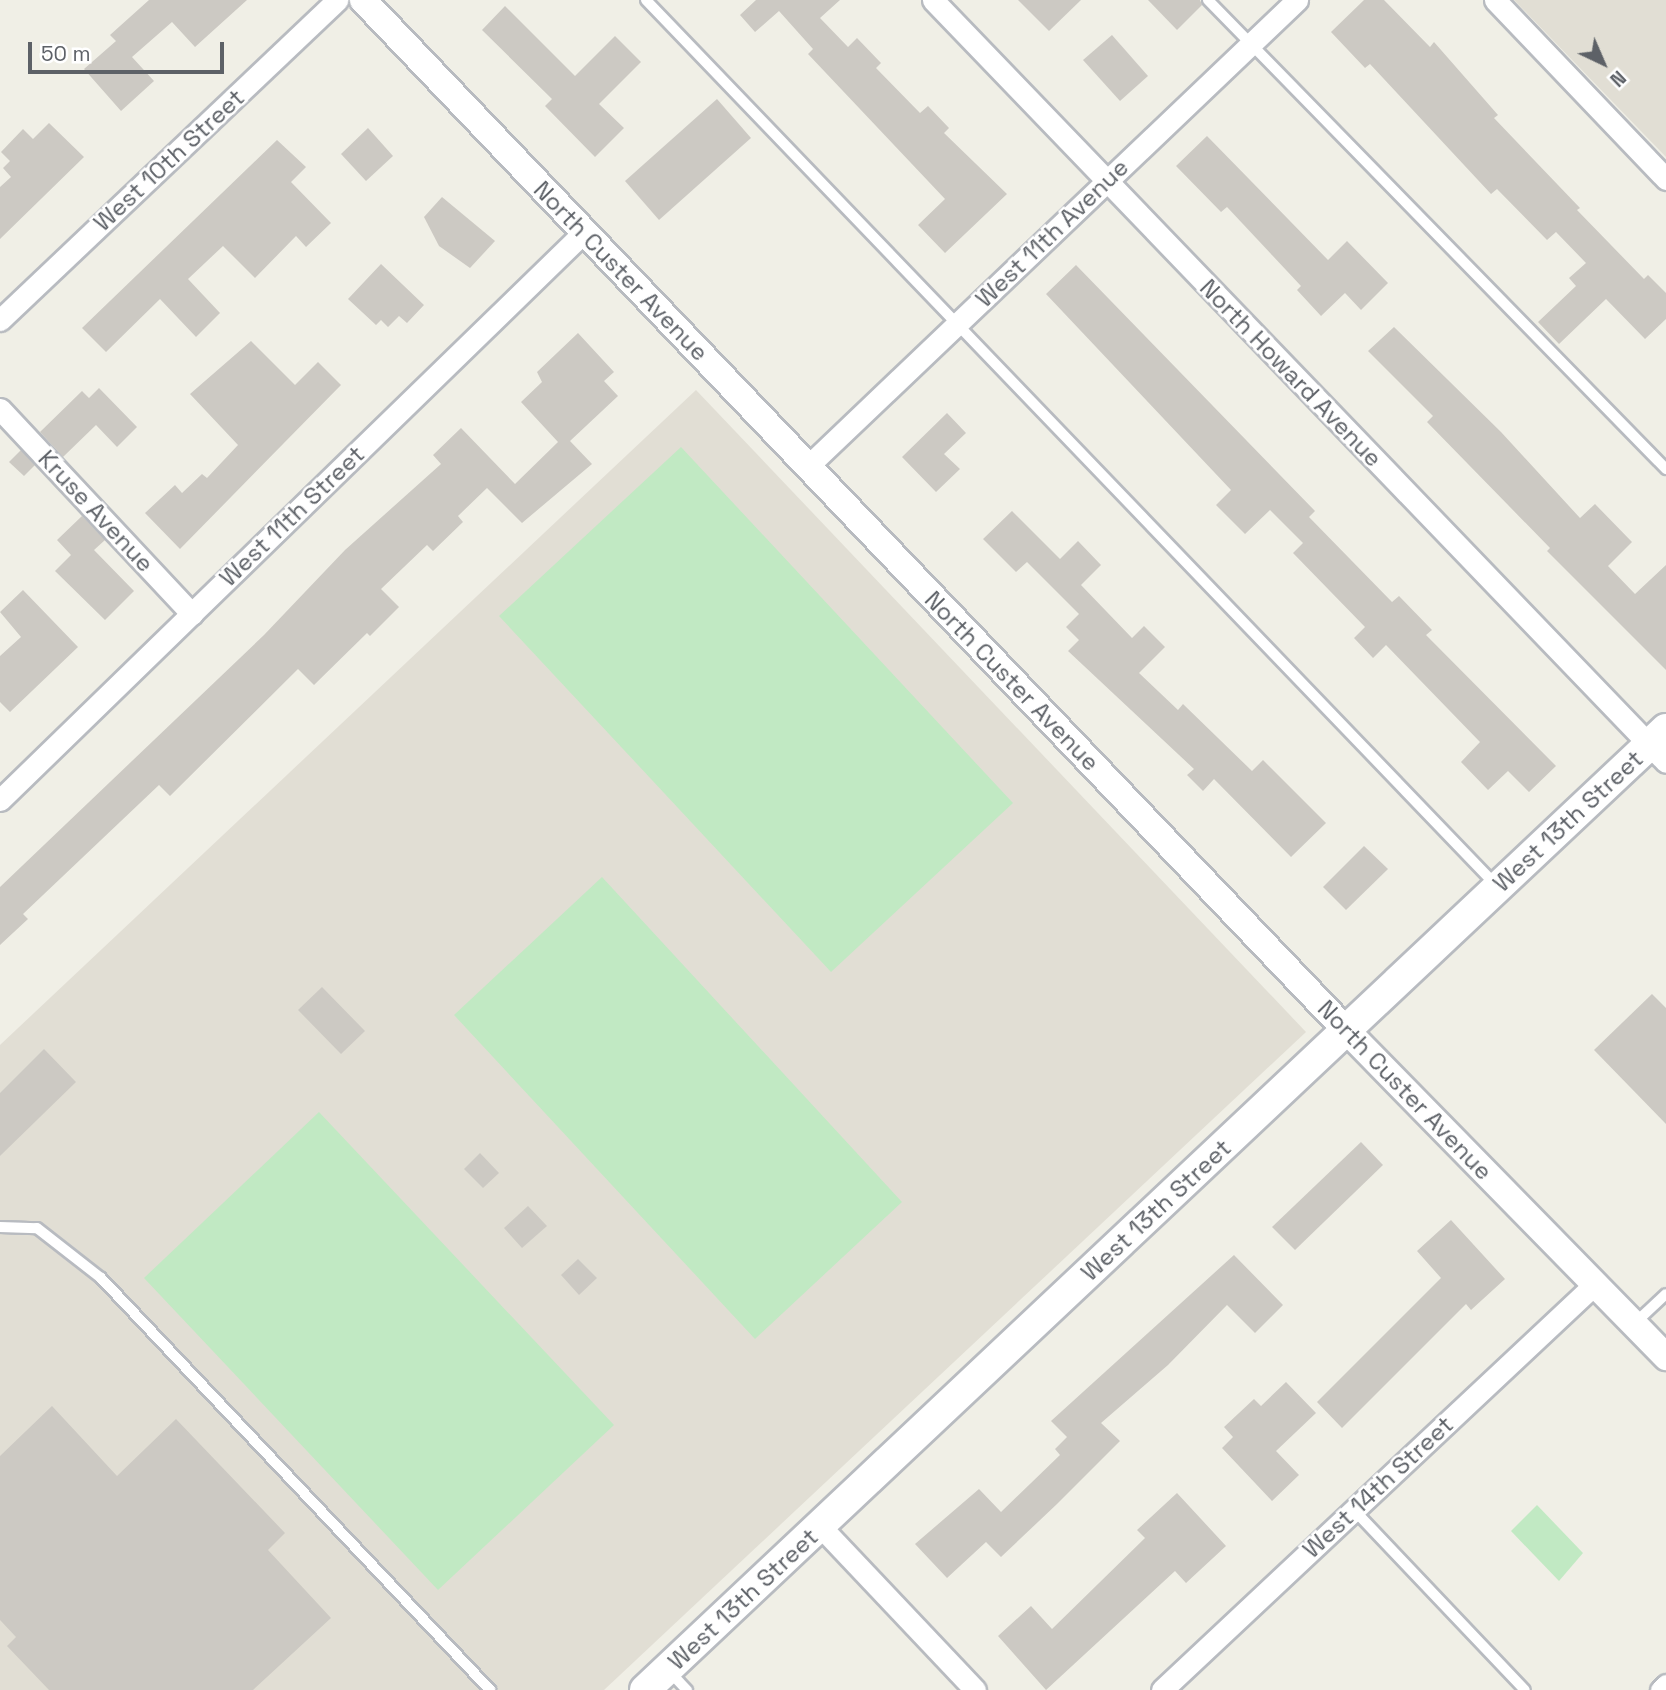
<!DOCTYPE html>
<style>
body{margin:0}
#map{position:relative;width:1666px;height:1690px;overflow:hidden;background:#f0efe6;font-family:"Space Grotesk",sans-serif}
div>[style]{position:absolute}
.education>*{inset:0;background:#e1ded4}
.green>*{inset:0;background:#c1e9c3}
.building>*{inset:0;background:#ccc9c3}
.roads{filter:drop-shadow(2px 0 #b8bbc0) drop-shadow(-2px 0 #b8bbc0) drop-shadow(0 2px #b8bbc0) drop-shadow(0 -2px #b8bbc0)}
.service>*{height:10px;margin:-5px;padding:0 5px;transform-origin:5px;border-radius:5px;background:#fff}
.minor>*{height:21px;margin:-10.5px;padding:0 10.5px;transform-origin:10.5px;border-radius:10.5px;background:#fff}
.tertiary>*{height:26px;margin:-13px;padding:0 13px;transform-origin:13px;border-radius:13px;background:#fff}
.secondary>*{height:30px;margin:-15px;padding:0 15px;transform-origin:15px;border-radius:15px;background:#fff}
span{translate:-50% -50%;white-space:nowrap;text-align:center;line-height:1.15;-webkit-text-stroke:5px #fff;paint-order:stroke}
.street-label{font-size:24px;color:#5d6167}
.north{position:absolute;left:1568px;top:28px;width:70px;height:70px;-webkit-text-stroke:5px #fff;paint-order:stroke;rotate:136deg;font-size:19px;font-weight:700;line-height:28px;text-align:center;color:#5d6167}
.north::after{content:'';display:block;margin:auto;width:24px;height:32px;background:#5d6167;clip-path:polygon(50% 0,100% 100%,50% 72%,0 100%)}
.scale{position:absolute;left:28px;top:42px;width:196px;height:32px;box-sizing:border-box;border:4px solid #5d6167;border-top:0;padding-left:9px;font-size:21px;line-height:24px;white-space:nowrap;color:#5d6167;-webkit-text-stroke:5px #fff;paint-order:stroke}
</style>
<div id="map">
<div class="education">
<div style="clip-path:polygon(1514px 0,1666px 0,1666px 157px)"></div>
<div style="clip-path:polygon(696px 390px,1306px 1032px,604px 1690px,0 1690px,0 1045px)"></div>
</div>
<div class="green">
<div style="clip-path:polygon(681px 447px,1013px 803px,831px 972px,499px 616px)"></div>
<div style="clip-path:polygon(602px 877px,902px 1202px,755px 1339px,454px 1015px)"></div>
<div style="clip-path:polygon(319px 1112px,614px 1425px,438px 1590px,144px 1278px)"></div>
<div style="clip-path:polygon(1537px 1505px,1583px 1553px,1559px 1581px,1511px 1531px)"></div>
</div>
<div class="building">
<div style="clip-path:polygon(149px 0,247px 0,195px 47px,172px 22px,132px 57px,154px 81px,121px 111px,84px 69px,116px 41px,110px 35px)"></div>
<div style="clip-path:polygon(756px 0,840px 0,820px 18px,848px 47px,857px 38px,881px 63px,876px 68px,920px 113px,928px 106px,949px 128px,944px 133px,1007px 194px,945px 253px,918px 225px,945px 199px,808px 54px,813px 49px,779px 11px,755px 32px,740px 15px)"></div>
<div style="clip-path:polygon(1018px 0,1081px 0,1049px 31px)"></div>
<div style="clip-path:polygon(1148px 0,1200px 0,1202px 5px,1177px 30px)"></div>
<div style="clip-path:polygon(1364px 0,1384px 0,1430px 47px,1434px 42px,1498px 115px,1494px 118px,1580px 208px,1577px 210px,1644px 279px,1648px 275px,1666px 293px,1666px 319px,1645px 339px,1606px 299px,1559px 344px,1538px 322px,1576px 286px,1569px 278px,1586px 263px,1556px 232px,1547px 240px,1497px 189px,1491px 194px,1370px 64px,1365px 68px,1331px 32px)"></div>
<div style="clip-path:polygon(505px 6px,575px 76px,615px 36px,641px 62px,599px 104px,624px 128px,595px 157px,545px 106px,552px 99px,482px 30px)"></div>
<div style="clip-path:polygon(1112px 35px,1148px 76px,1120px 101px,1083px 60px)"></div>
<div style="clip-path:polygon(717px 99px,751px 138px,659px 220px,625px 181px)"></div>
<div style="clip-path:polygon(49px 123px,84px 157px,0 239px,0 187px,11px 177px,3px 168px,10px 161px,1px 152px,23px 129px,33px 139px)"></div>
<div style="clip-path:polygon(368px 128px,393px 156px,366px 181px,341px 154px)"></div>
<div style="clip-path:polygon(1207px 136px,1328px 260px,1347px 241px,1388px 283px,1361px 310px,1345px 293px,1321px 316px,1297px 290px,1301px 286px,1227px 207px,1221px 212px,1176px 166px)"></div>
<div style="clip-path:polygon(277px 140px,306px 167px,291px 182px,331px 223px,306px 247px,296px 236px,255px 278px,223px 246px,188px 279px,220px 313px,196px 337px,160px 299px,106px 352px,82px 328px)"></div>
<div style="clip-path:polygon(442px 197px,495px 241px,470px 268px,439px 246px,424px 217px)"></div>
<div style="clip-path:polygon(381px 264px,424px 305px,407px 323px,399px 316px,388px 327px,381px 320px,376px 325px,348px 299px)"></div>
<div style="clip-path:polygon(1076px 265px,1315px 511px,1309px 517px,1392px 602px,1399px 596px,1432px 630px,1426px 635px,1556px 766px,1529px 792px,1508px 771px,1488px 790px,1461px 762px,1480px 742px,1386px 645px,1373px 658px,1354px 638px,1365px 627px,1293px 553px,1303px 543px,1270px 510px,1245px 534px,1216px 505px,1231px 490px,1046px 294px)"></div>
<div style="clip-path:polygon(1394px 327px,1501px 432px,1580px 518px,1595px 504px,1632px 542px,1608px 566px,1635px 594px,1666px 565px,1666px 670px,1547px 551px,1550px 548px,1427px 422px,1433px 416px,1368px 351px)"></div>
<div style="clip-path:polygon(578px 333px,614px 372px,604px 381px,618px 396px,570px 441px,592px 464px,522px 523px,487px 488px,458px 516px,463px 522px,433px 551px,427px 545px,381px 589px,399px 607px,370px 636px,367px 633px,314px 685px,298px 669px,170px 796px,159px 785px,23px 914px,28px 919px,0 945px,0 887px,264px 635px,345px 550px,441px 464px,433px 455px,461px 428px,515px 484px,558px 442px,521px 402px,542px 382px,537px 372px)"></div>
<div style="clip-path:polygon(251px 341px,295px 385px,318px 362px,341px 385px,180px 549px,145px 513px,175px 485px,182px 493px,202px 474px,207px 478px,238px 445px,190px 394px)"></div>
<div style="clip-path:polygon(99px 388px,137px 427px,117px 447px,96px 425px,63px 457px,40px 432px,82px 391px,89px 398px)"></div>
<div style="clip-path:polygon(947px 413px,966px 433px,944px 454px,960px 469px,936px 492px,902px 457px)"></div>
<div style="clip-path:polygon(21px 450px,35px 465px,24px 476px,9px 462px)"></div>
<div style="clip-path:polygon(1012px 511px,1060px 559px,1078px 541px,1101px 565px,1081px 585px,1132px 638px,1144px 626px,1165px 647px,1139px 673px,1178px 710px,1183px 704px,1252px 771px,1263px 760px,1326px 823px,1291px 857px,1214px 779px,1203px 791px,1187px 775px,1194px 769px,1068px 651px,1079px 640px,1066px 627px,1079px 614px,1027px 562px,1016px 572px,983px 539px)"></div>
<div style="clip-path:polygon(82px 516px,105px 540px,94px 550px,134px 591px,105px 620px,55px 571px,71px 555px,57px 540px)"></div>
<div style="clip-path:polygon(23px 590px,78px 647px,10px 712px,0 702px,0 656px,21px 637px,0 612px)"></div>
<div style="clip-path:polygon(1364px 846px,1388px 869px,1346px 910px,1323px 887px)"></div>
<div style="clip-path:polygon(322px 987px,365px 1031px,341px 1054px,298px 1010px)"></div>
<div style="clip-path:polygon(1652px 994px,1666px 1008px,1666px 1124px,1594px 1050px)"></div>
<div style="clip-path:polygon(44px 1049px,76px 1082px,0 1156px,0 1093px)"></div>
<div style="clip-path:polygon(1361px 1142px,1383px 1165px,1295px 1250px,1272px 1227px)"></div>
<div style="clip-path:polygon(480px 1153px,499px 1173px,483px 1188px,464px 1169px)"></div>
<div style="clip-path:polygon(528px 1206px,547px 1226px,522px 1248px,504px 1228px)"></div>
<div style="clip-path:polygon(1451px 1220px,1505px 1279px,1471px 1310px,1466px 1304px,1342px 1428px,1317px 1402px,1441px 1278px,1417px 1251px)"></div>
<div style="clip-path:polygon(1234px 1255px,1283px 1305px,1255px 1333px,1227px 1305px,1168px 1365px,1101px 1423px,1120px 1441px,1057px 1504px,1001px 1557px,986px 1542px,947px 1578px,915px 1544px,979px 1489px,1001px 1512px,1060px 1455px,1055px 1449px,1067px 1437px,1051px 1421px)"></div>
<div style="clip-path:polygon(578px 1259px,597px 1278px,579px 1295px,561px 1275px)"></div>
<div style="clip-path:polygon(1286px 1382px,1316px 1413px,1276px 1451px,1299px 1475px,1272px 1501px,1222px 1448px,1233px 1437px,1224px 1427px,1254px 1399px,1261px 1406px)"></div>
<div style="clip-path:polygon(52px 1406px,117px 1476px,176px 1419px,285px 1533px,268px 1550px,331px 1618px,253px 1690px,49px 1690px,7px 1646px,16px 1637px,0 1620px,0 1456px)"></div>
<div style="clip-path:polygon(1177px 1493px,1226px 1546px,1186px 1583px,1175px 1571px,1046px 1690px,998px 1636px,1031px 1606px,1052px 1629px,1145px 1538px,1137px 1530px)"></div>
</div>
<div class="roads">
<div class="service">
<div style="left:646px;top:0;width:1227px;rotate:46.16deg"></div>
<div style="left:1208px;top:0;width:656px;rotate:45.68deg"></div>
<div style="left:0;top:1227px;width:37px;rotate:2deg"></div>
<div style="left:37px;top:1228px;width:81px;rotate:38deg"></div>
<div style="left:101px;top:1278px;width:567px;rotate:46.64deg"></div>
<div style="left:1635px;top:1323px;width:42px;rotate:-43.1deg"></div>
<div style="left:1354px;top:1510px;width:248px;rotate:46.5deg"></div>
<div style="left:670px;top:1672px;width:25px;rotate:47deg"></div>
</div>
<div class="minor">
<div style="left:933px;top:0;width:1057px;rotate:46.11deg"></div>
<div style="left:1495px;top:0;width:248px;rotate:46.3deg"></div>
<div style="left:0;top:320px;width:465px;rotate:-43.5deg"></div>
<div style="left:0;top:409px;width:281px;rotate:46.9deg"></div>
<div style="left:807px;top:467px;width:677px;rotate:-43.62deg"></div>
<div style="left:0;top:800px;width:815px;rotate:-44.2deg"></div>
<div style="left:821px;top:1527px;width:224px;rotate:46.6deg"></div>
<div style="left:1162px;top:1690px;width:594px;rotate:-43.16deg"></div>
<div style="left:1661px;top:1690px;width:7px;rotate:-45deg"></div>
</div>
<div class="tertiary">
<div style="left:363px;top:0;width:1424px;rotate:46.34deg"></div>
<div style="left:1346px;top:1030px;width:458px;rotate:45.6deg"></div>
</div>
<div class="secondary">
<div style="left:645px;top:1690px;width:1402px;rotate:-43.27deg"></div>
</div>
</div>
<div class="street-label">
<span style="left:169px;top:160px;rotate:-43deg">West 10th Street</span>
<span style="left:1052px;top:233px;rotate:-44deg">West 11th Avenue</span>
<span style="left:621px;top:271px;rotate:46deg">North Custer Avenue</span>
<span style="left:1291px;top:373px;rotate:46deg">North Howard Avenue</span>
<span style="left:96px;top:511px;rotate:47deg">Kruse Avenue</span>
<span style="left:292px;top:516px;rotate:-44deg">West 11th Street</span>
<span style="left:1012px;top:681px;rotate:46deg">North Custer Avenue</span>
<span style="left:1568px;top:821px;rotate:-43deg">West 13th Street</span>
<span style="left:1405px;top:1090px;rotate:46deg">North Custer Avenue</span>
<span style="left:1156px;top:1210px;rotate:-43deg">West 13th Street</span>
<span style="left:1378px;top:1487px;rotate:-43deg">West 14th Street</span>
<span style="left:743px;top:1599px;rotate:-43deg">West 13th Street</span>
</div>
<div class="north">N</div>
<div class="scale">50 m</div>
</div>
